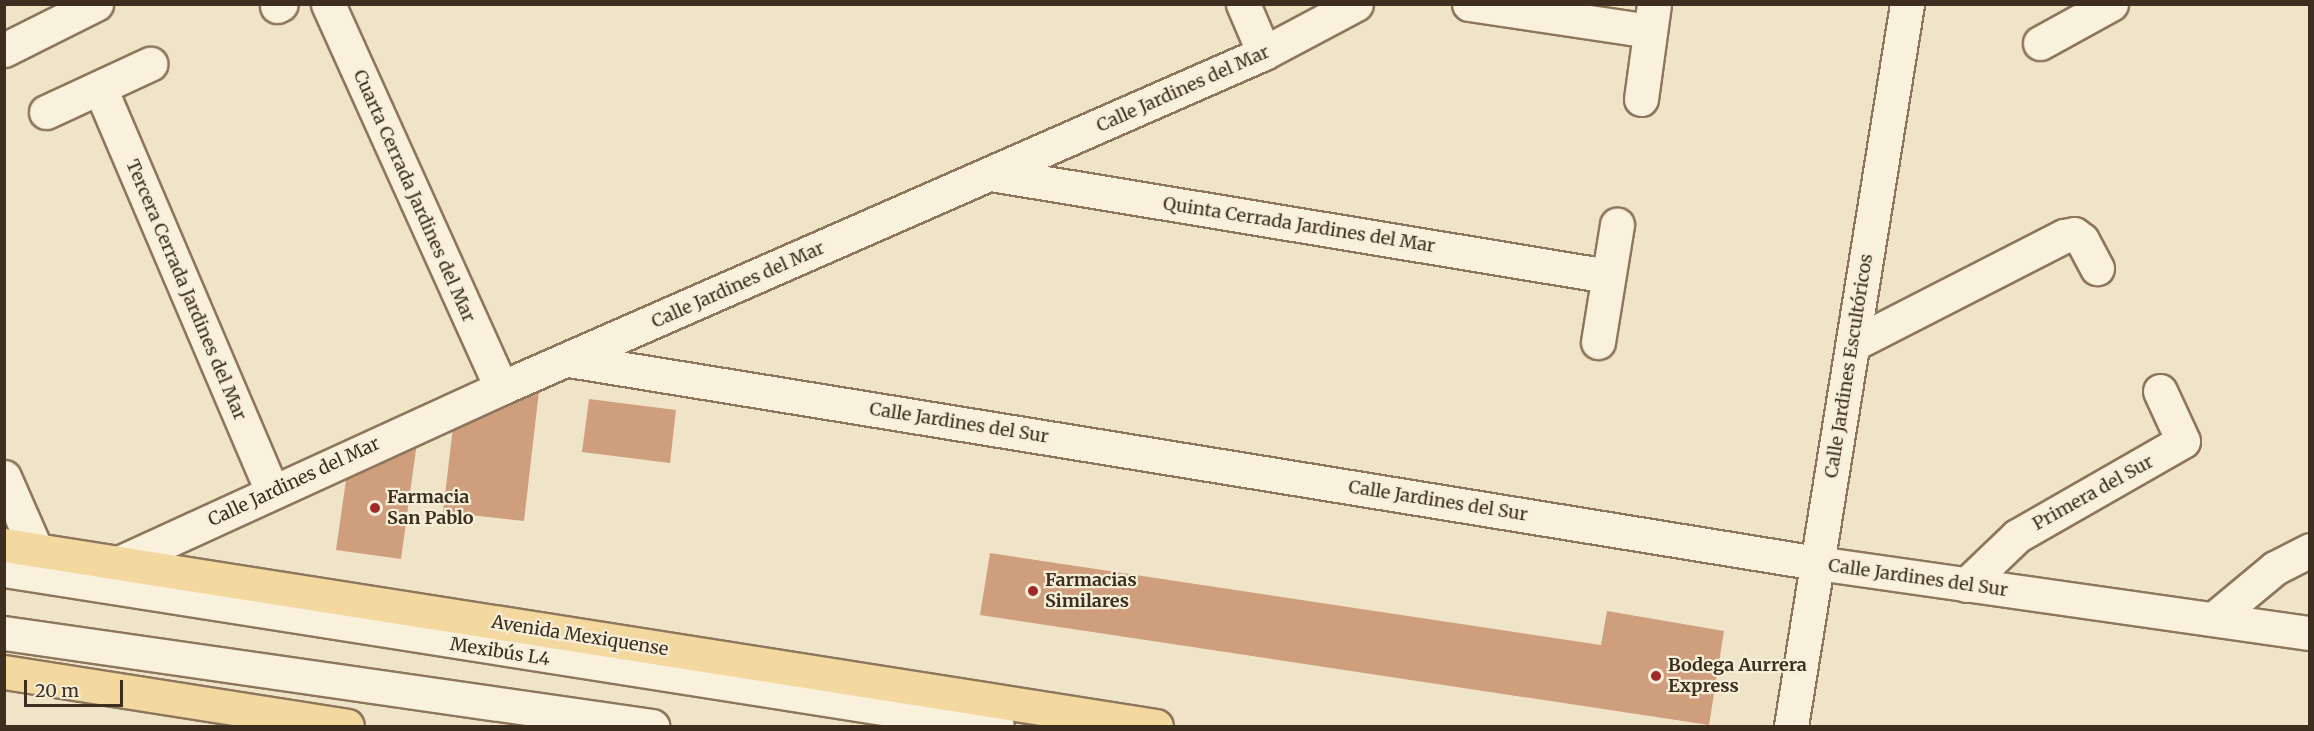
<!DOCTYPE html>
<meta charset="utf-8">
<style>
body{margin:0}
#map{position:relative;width:2314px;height:731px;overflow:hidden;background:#f0e4c8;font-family:Merriweather,serif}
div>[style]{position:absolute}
.building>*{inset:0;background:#cf9f7d}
.roads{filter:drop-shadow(2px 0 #8d765c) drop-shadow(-2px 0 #8d765c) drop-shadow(0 2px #8d765c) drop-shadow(0 -2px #8d765c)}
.minor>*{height:33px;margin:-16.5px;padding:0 16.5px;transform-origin:16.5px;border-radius:16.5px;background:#faf1dc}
.major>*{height:33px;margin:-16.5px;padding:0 16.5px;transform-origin:16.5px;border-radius:16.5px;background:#f3d9a0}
.dots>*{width:16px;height:16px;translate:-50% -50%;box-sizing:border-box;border:3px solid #f7eed8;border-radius:50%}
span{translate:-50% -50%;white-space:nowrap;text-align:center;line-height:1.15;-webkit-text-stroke:4.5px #f7eed8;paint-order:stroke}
.street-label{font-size:18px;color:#3d2e20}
.poi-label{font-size:18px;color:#3d2e20;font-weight:700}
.left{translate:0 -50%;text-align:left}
.frame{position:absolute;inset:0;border:6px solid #3d2e20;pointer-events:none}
.scale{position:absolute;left:24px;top:680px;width:99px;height:27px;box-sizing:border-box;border:3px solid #3d2e20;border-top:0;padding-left:8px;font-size:18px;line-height:21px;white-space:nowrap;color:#3d2e20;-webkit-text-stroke:4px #f7eed8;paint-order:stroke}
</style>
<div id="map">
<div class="building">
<div style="clip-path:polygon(540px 382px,524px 521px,443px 512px,454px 418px)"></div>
<div style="clip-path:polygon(589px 399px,676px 410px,670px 463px,582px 452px)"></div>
<div style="clip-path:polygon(418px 435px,401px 559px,336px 550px,348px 466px)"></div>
<div style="clip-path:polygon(990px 553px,1601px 645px,1607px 611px,1724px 631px,1709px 725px,980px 615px)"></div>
</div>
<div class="roads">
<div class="minor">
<div style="left:328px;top:4px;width:421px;rotate:65.7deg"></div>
<div style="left:1243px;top:4px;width:53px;rotate:66.8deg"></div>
<div style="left:1469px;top:4px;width:183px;rotate:8.5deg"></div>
<div style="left:277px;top:6px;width:4px;rotate:-27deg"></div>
<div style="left:2040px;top:43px;width:81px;rotate:-28.8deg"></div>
<div style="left:4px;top:50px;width:103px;rotate:-26.6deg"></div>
<div style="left:100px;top:88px;width:438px;rotate:66.9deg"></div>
<div style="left:1641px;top:99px;width:96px;rotate:-82.2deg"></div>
<div style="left:46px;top:112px;width:115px;rotate:-24.8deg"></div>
<div style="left:991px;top:174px;width:625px;rotate:9.39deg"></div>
<div style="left:1598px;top:342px;width:119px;rotate:-80.8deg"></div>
<div style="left:1853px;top:344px;width:237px;rotate:-27.1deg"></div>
<div style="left:2064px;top:236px;width:10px;rotate:-11deg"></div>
<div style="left:2074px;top:234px;width:10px;rotate:37deg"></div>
<div style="left:2082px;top:240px;width:32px;rotate:62deg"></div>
<div style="left:569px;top:360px;width:1264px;rotate:9.24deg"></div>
<div style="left:1817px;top:563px;width:498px;rotate:8.1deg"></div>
<div style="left:4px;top:477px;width:80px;rotate:66.3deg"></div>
<div style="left:119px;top:563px;width:420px;rotate:-24.6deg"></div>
<div style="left:501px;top:388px;width:833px;rotate:-23.7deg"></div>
<div style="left:1264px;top:53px;width:104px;rotate:-28deg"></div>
<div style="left:4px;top:570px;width:1005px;rotate:8.93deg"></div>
<div style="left:1966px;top:585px;width:71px;rotate:-43.9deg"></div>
<div style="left:2017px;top:536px;width:191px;rotate:-29.8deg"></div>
<div style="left:2183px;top:441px;width:55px;rotate:-114.7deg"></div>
<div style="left:2216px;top:617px;width:77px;rotate:-39.7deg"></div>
<div style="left:2275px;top:568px;width:39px;rotate:-27deg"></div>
<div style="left:4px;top:633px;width:655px;rotate:8.17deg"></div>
<div style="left:1791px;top:726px;width:731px;rotate:-80.87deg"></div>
</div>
<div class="major">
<div style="left:4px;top:545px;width:1166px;rotate:8.93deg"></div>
<div style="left:4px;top:672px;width:347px;rotate:8.9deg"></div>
</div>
</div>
<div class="dots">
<div style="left:375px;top:508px;background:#9e2a2b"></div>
<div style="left:1033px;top:591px;background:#9e2a2b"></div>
<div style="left:1656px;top:676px;background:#9e2a2b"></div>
</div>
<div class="street-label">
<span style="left:1183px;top:89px;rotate:-24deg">Calle Jardines del Mar</span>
<span style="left:414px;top:196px;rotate:66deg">Cuarta Cerrada Jardines del Mar</span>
<span style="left:1299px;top:225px;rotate:9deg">Quinta Cerrada Jardines del Mar</span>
<span style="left:738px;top:285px;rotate:-24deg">Calle Jardines del Mar</span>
<span style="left:186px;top:290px;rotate:67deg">Tercera Cerrada Jardines del Mar</span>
<span style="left:1849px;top:366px;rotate:-81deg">Calle Jardines Escultóricos</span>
<span style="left:959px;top:423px;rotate:9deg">Calle Jardines del Sur</span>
<span style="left:294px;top:482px;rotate:-25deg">Calle Jardines del Mar</span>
<span style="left:2093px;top:493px;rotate:-29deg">Primera del Sur</span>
<span style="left:1438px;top:501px;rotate:9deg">Calle Jardines del Sur</span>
<span style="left:1918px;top:578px;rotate:8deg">Calle Jardines del Sur</span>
<span style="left:580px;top:636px;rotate:9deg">Avenida Mexiquense</span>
<span style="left:500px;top:652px;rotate:9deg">Mexibús L4</span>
</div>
<div class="poi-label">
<span class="left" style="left:387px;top:508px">Farmacia<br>San Pablo</span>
<span class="left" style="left:1045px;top:591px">Farmacias<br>Similares</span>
<span class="left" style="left:1668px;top:676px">Bodega Aurrera<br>Express</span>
</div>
<div class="frame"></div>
<div class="scale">20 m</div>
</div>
